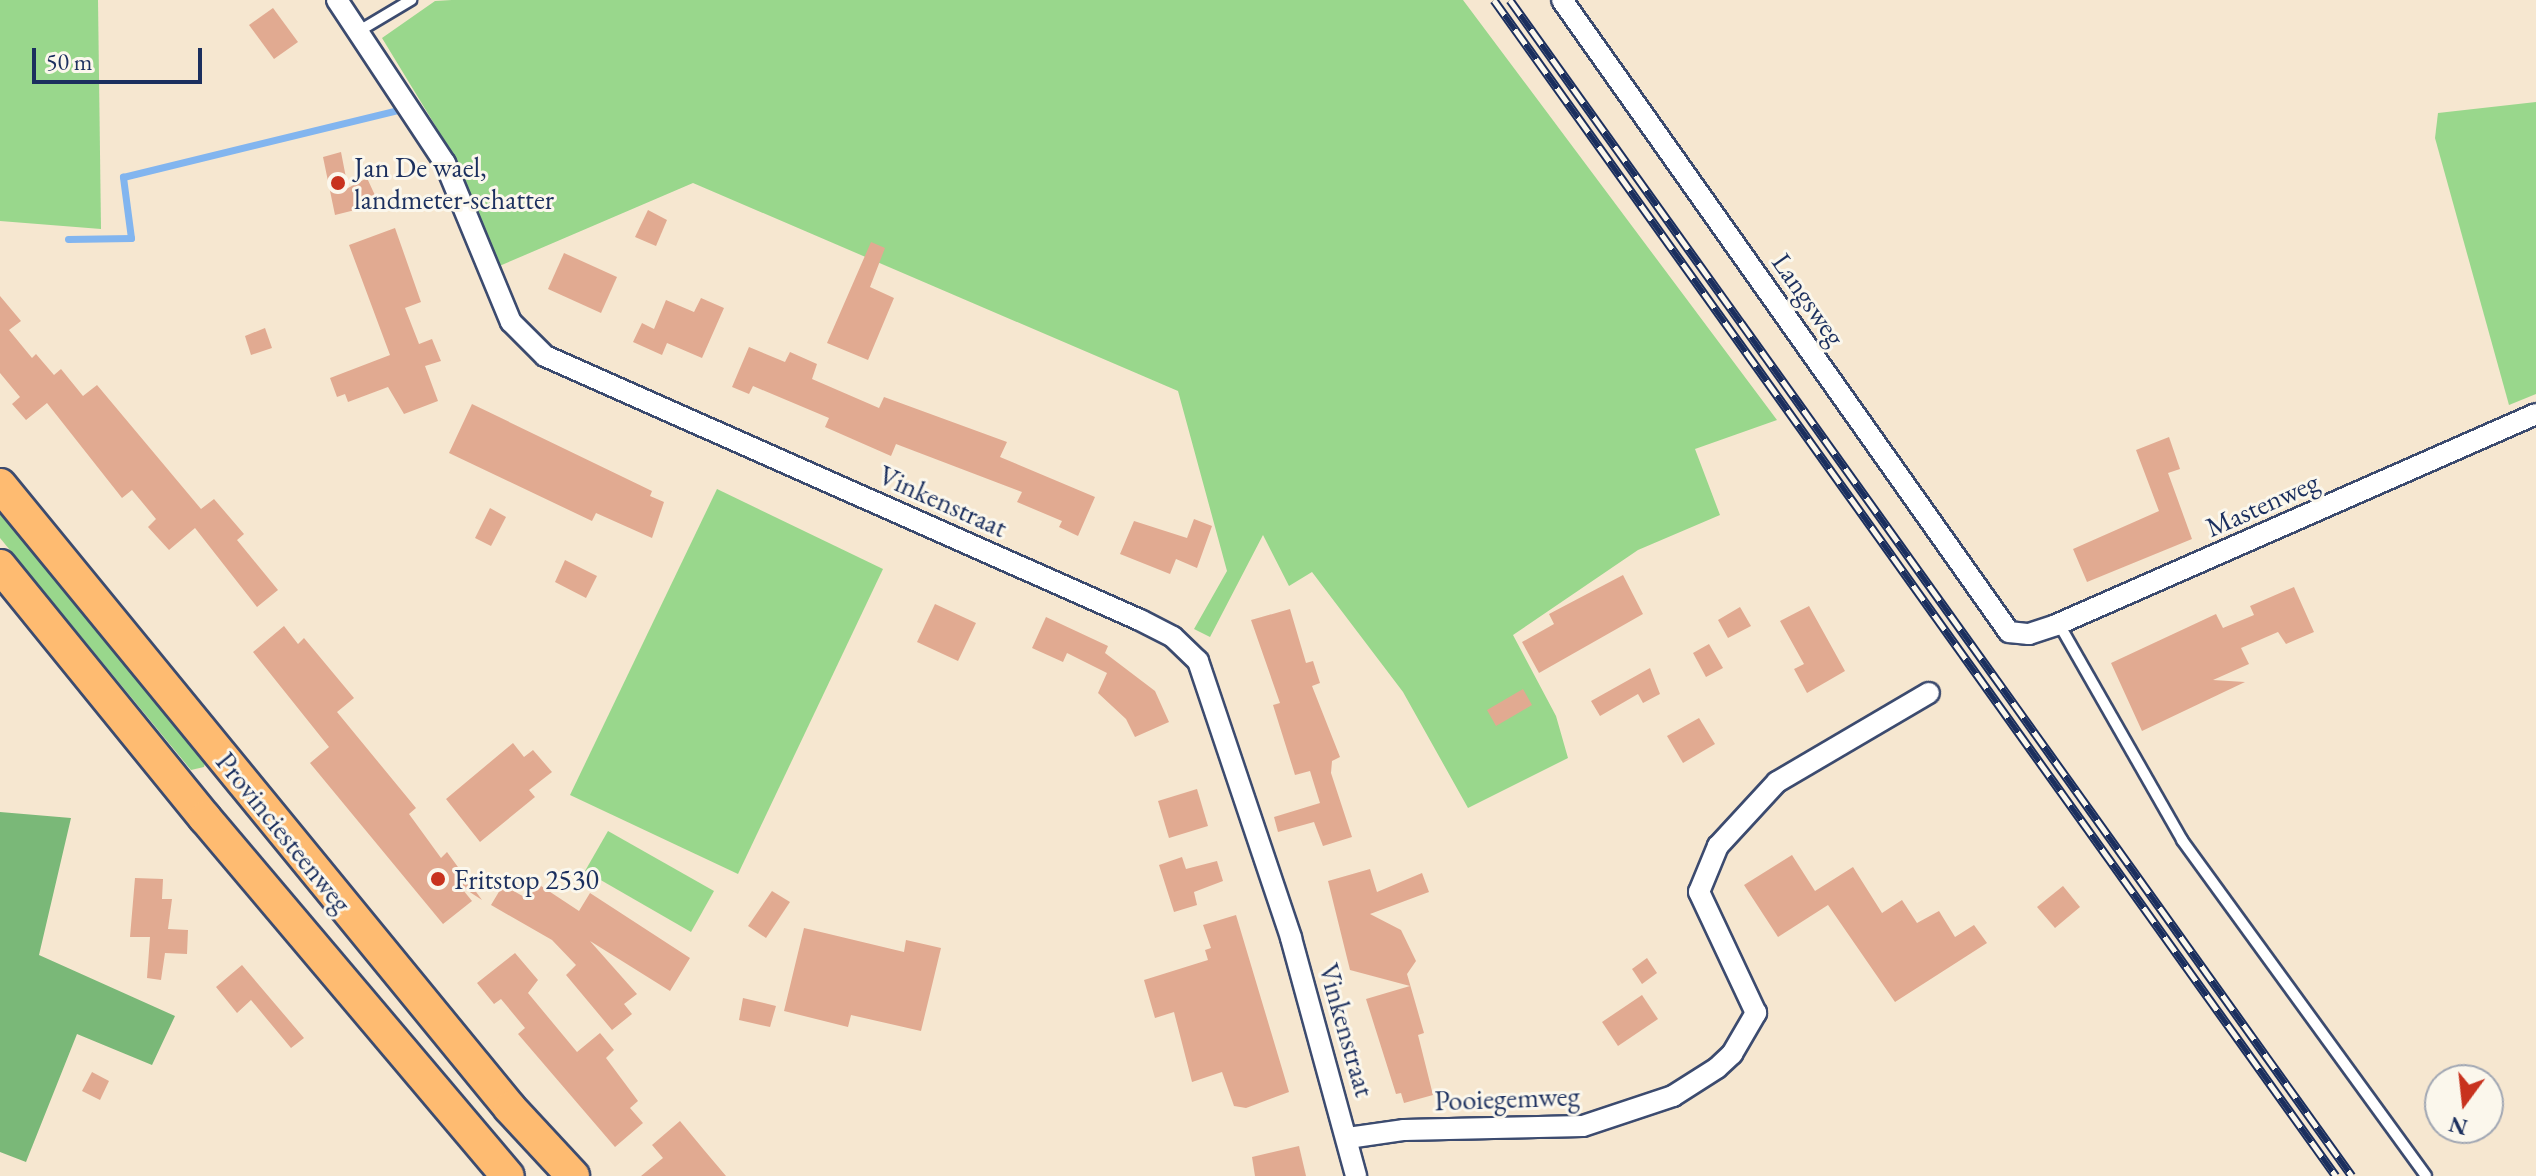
<!DOCTYPE html>
<style>
body{margin:0}
#map{position:relative;width:2536px;height:1176px;overflow:hidden;background:#f6e7d0;font-family:"EB Garamond",serif}
div>[style]{position:absolute}
.green>*{inset:0;background:#99d78c}
.forest>*{inset:0;background:#7ab878}
.stream>*{height:7px;margin:-3.5px;padding:0 3.5px;transform-origin:3.5px;border-radius:3.5px;background:#82b5ef}
.building>*{inset:0;background:#e1aa91}
.roads{filter:drop-shadow(2px 0 #3c4b6f) drop-shadow(-2px 0 #3c4b6f) drop-shadow(0 2px #3c4b6f) drop-shadow(0 -2px #3c4b6f)}
.lane>*{height:10px;margin:-5px;padding:0 5px;transform-origin:5px;border-radius:5px;background:#fff}
.street>*{height:20px;margin:-10px;padding:0 10px;transform-origin:10px;border-radius:10px;background:#fff}
.primary>*{height:32px;margin:-16px;padding:0 16px;transform-origin:16px;border-radius:16px;background:#febb71}
.rail>*{height:9px;margin-top:-4.5px;transform-origin:0;background:repeating-linear-gradient(90deg,#fbf7ec 0 18px,#1b2f5e 0 36px);box-sizing:border-box;border-block:2px solid #1b2f5e}
.dots>*{width:22px;height:22px;translate:-50% -50%;box-sizing:border-box;border:4px solid #fbf7ec;border-radius:50%}
span{translate:-50% -50%;white-space:nowrap;text-align:center;line-height:1.15;-webkit-text-stroke:6px #fbf7ec;paint-order:stroke}
.poi-label{font-size:28px;color:#1b2f5e}
.left{translate:0 -50%;text-align:left}
.street-label{font-size:28px;color:#1b2f5e}
.north{position:absolute;left:2424px;top:1064px;width:80px;height:80px;box-sizing:border-box;background:#fbf7ec;border:2px solid #a1a7b3;border-radius:50%;rotate:195deg;font-size:22px;font-weight:700;line-height:32px;text-align:center;color:#1b2f5e}
.north::after{content:'';display:block;margin:auto;width:28px;height:36px;background:#c8321e;clip-path:polygon(50% 0,100% 100%,50% 72%,0 100%)}
.scale{position:absolute;left:32px;top:48px;width:170px;height:36px;box-sizing:border-box;border:4px solid #1b2f5e;border-top:0;padding-left:10px;font-size:24px;line-height:28px;white-space:nowrap;color:#1b2f5e;-webkit-text-stroke:6px #fbf7ec;paint-order:stroke}
</style>
<div id="map">
<div class="green">
<div style="clip-path:polygon(0 0,98px 0,101px 229px,0 221px)"></div>
<div style="clip-path:polygon(452px 0,1463px 0,1777px 420px,1695px 449px,1720px 515px,1638px 550px,1513px 635px,1556px 716px,1568px 758px,1468px 808px,1403px 692px,1312px 572px,1289px 586px,1263px 535px,1210px 637px,1194px 629px,1227px 571px,1178px 391px,693px 183px,497px 267px,455px 158px,382px 38px,435px 1px)"></div>
<div style="clip-path:polygon(2536px 102px,2536px 394px,2509px 405px,2435px 138px,2438px 113px)"></div>
<div style="clip-path:polygon(717px 489px,883px 569px,738px 874px,570px 795px)"></div>
<div style="clip-path:polygon(0 507px,206px 758px,204px 767px,191px 770px,0 538px)"></div>
<div style="clip-path:polygon(608px 831px,714px 891px,691px 932px,585px 871px)"></div>
</div>
<div class="forest">
<div style="clip-path:polygon(0 812px,71px 818px,39px 955px,175px 1016px,152px 1065px,77px 1034px,26px 1162px,0 1152px)"></div>
</div>
<div class="stream">
<div style="left:68px;top:239px;width:63px;rotate:-0.9deg"></div>
<div style="left:131px;top:238px;width:62px;rotate:-97.5deg"></div>
<div style="left:123px;top:177px;width:290px;rotate:-13.7deg"></div>
</div>
<div class="building">
<div style="clip-path:polygon(273px 8px,298px 42px,274px 59px,249px 25px)"></div>
<div style="clip-path:polygon(341px 152px,348px 188px,367px 178px,379px 204px,335px 215px,323px 157px)"></div>
<div style="clip-path:polygon(648px 210px,667px 220px,656px 246px,635px 237px)"></div>
<div style="clip-path:polygon(395px 228px,421px 302px,405px 308px,419px 344px,432px 339px,441px 361px,425px 366px,438px 401px,404px 414px,388px 387px,348px 402px,345px 394px,337px 397px,330px 378px,390px 355px,349px 245px)"></div>
<div style="clip-path:polygon(871px 242px,885px 248px,870px 287px,894px 298px,868px 360px,827px 343px)"></div>
<div style="clip-path:polygon(564px 253px,617px 277px,601px 313px,548px 289px)"></div>
<div style="clip-path:polygon(0 296px,21px 321px,9px 330px,32px 358px,36px 354px,54px 375px,61px 369px,83px 396px,97px 385px,201px 509px,214px 499px,244px 534px,237px 540px,278px 590px,257px 607px,195px 528px,169px 550px,148px 527px,156px 519px,132px 490px,122px 498px,47px 403px,26px 420px,12px 404px,20px 397px,0 373px)"></div>
<div style="clip-path:polygon(701px 298px,724px 308px,702px 358px,667px 343px,662px 355px,633px 342px,642px 323px,654px 329px,666px 300px,694px 312px)"></div>
<div style="clip-path:polygon(265px 328px,272px 348px,251px 355px,245px 336px)"></div>
<div style="clip-path:polygon(749px 347px,785px 362px,790px 352px,817px 364px,812px 379px,879px 408px,884px 397px,1007px 442px,1000px 457px,1095px 497px,1078px 536px,1059px 527px,1062px 521px,1017px 502px,1022px 492px,896px 444px,891px 456px,825px 427px,829px 418px,753px 386px,749px 394px,732px 387px)"></div>
<div style="clip-path:polygon(472px 404px,652px 491px,650px 496px,664px 502px,652px 538px,596px 513px,592px 521px,449px 453px)"></div>
<div style="clip-path:polygon(2169px 437px,2180px 469px,2168px 473px,2192px 539px,2087px 582px,2073px 549px,2159px 511px,2136px 450px)"></div>
<div style="clip-path:polygon(490px 508px,506px 517px,491px 546px,475px 538px)"></div>
<div style="clip-path:polygon(1194px 519px,1212px 526px,1197px 568px,1176px 559px,1170px 574px,1120px 554px,1134px 521px,1187px 538px)"></div>
<div style="clip-path:polygon(565px 560px,597px 576px,586px 598px,555px 582px)"></div>
<div style="clip-path:polygon(1623px 575px,1643px 614px,1539px 673px,1522px 642px,1554px 624px,1549px 614px)"></div>
<div style="clip-path:polygon(2294px 587px,2314px 632px,2286px 644px,2278px 632px,2241px 648px,2249px 664px,2213px 680px,2245px 682px,2142px 731px,2111px 663px,2216px 614px,2223px 628px,2254px 615px,2250px 606px)"></div>
<div style="clip-path:polygon(935px 604px,976px 623px,958px 661px,917px 642px)"></div>
<div style="clip-path:polygon(1809px 606px,1845px 671px,1807px 693px,1794px 669px,1804px 664px,1780px 621px)"></div>
<div style="clip-path:polygon(1740px 607px,1751px 626px,1728px 638px,1718px 620px)"></div>
<div style="clip-path:polygon(1290px 609px,1306px 663px,1313px 661px,1320px 683px,1312px 686px,1340px 757px,1332px 761px,1331px 773px,1352px 837px,1323px 846px,1314px 822px,1278px 832px,1274px 817px,1320px 803px,1310px 771px,1295px 775px,1273px 705px,1280px 703px,1251px 620px)"></div>
<div style="clip-path:polygon(1046px 617px,1108px 646px,1105px 653px,1155px 691px,1169px 722px,1135px 737px,1126px 719px,1098px 693px,1107px 673px,1067px 653px,1063px 662px,1032px 648px)"></div>
<div style="clip-path:polygon(284px 626px,298px 644px,304px 638px,354px 698px,337px 712px,416px 808px,409px 814px,441px 858px,447px 852px,482px 900px,459px 885px,472px 901px,443px 924px,310px 763px,329px 747px,253px 652px)"></div>
<div style="clip-path:polygon(1709px 644px,1723px 668px,1706px 677px,1693px 653px)"></div>
<div style="clip-path:polygon(1650px 668px,1660px 694px,1643px 703px,1638px 694px,1600px 716px,1591px 701px)"></div>
<div style="clip-path:polygon(1523px 689px,1532px 705px,1496px 726px,1487px 710px)"></div>
<div style="clip-path:polygon(1699px 718px,1715px 744px,1683px 763px,1667px 736px)"></div>
<div style="clip-path:polygon(513px 743px,524px 757px,533px 750px,552px 772px,529px 790px,535px 797px,480px 842px,446px 799px)"></div>
<div style="clip-path:polygon(1197px 789px,1208px 826px,1169px 838px,1158px 801px)"></div>
<div style="clip-path:polygon(1792px 855px,1815px 891px,1853px 867px,1882px 913px,1902px 900px,1917px 923px,1939px 911px,1955px 937px,1974px 925px,1987px 943px,1895px 1002px,1828px 905px,1778px 937px,1744px 885px)"></div>
<div style="clip-path:polygon(1182px 857px,1186px 869px,1217px 861px,1223px 881px,1194px 892px,1197px 905px,1174px 912px,1159px 865px)"></div>
<div style="clip-path:polygon(1370px 869px,1377px 892px,1422px 873px,1429px 892px,1370px 914px,1401px 930px,1416px 961px,1407px 974px,1424px 1033px,1418px 1035px,1433px 1095px,1404px 1103px,1401px 1093px,1396px 1094px,1366px 999px,1410px 986px,1350px 970px,1328px 881px)"></div>
<div style="clip-path:polygon(135px 878px,163px 879px,162px 899px,172px 899px,168px 929px,188px 930px,187px 954px,165px 953px,161px 980px,147px 978px,150px 937px,130px 937px)"></div>
<div style="clip-path:polygon(535px 882px,579px 911px,590px 893px,690px 958px,670px 991px,590px 941px,637px 994px,624px 1004px,632px 1014px,612px 1030px,566px 975px,576px 965px,552px 940px,491px 905px,503px 885px,526px 898px)"></div>
<div style="clip-path:polygon(2063px 886px,2080px 907px,2055px 928px,2037px 907px)"></div>
<div style="clip-path:polygon(772px 891px,790px 902px,766px 938px,748px 926px)"></div>
<div style="clip-path:polygon(1236px 915px,1289px 1092px,1246px 1108px,1234px 1106px,1222px 1072px,1192px 1082px,1174px 1012px,1155px 1018px,1144px 980px,1208px 960px,1205px 950px,1211px 948px,1203px 925px)"></div>
<div style="clip-path:polygon(804px 928px,904px 952px,906px 940px,941px 948px,921px 1031px,851px 1015px,848px 1027px,784px 1011px)"></div>
<div style="clip-path:polygon(515px 953px,538px 980px,528px 993px,577px 1052px,600px 1033px,614px 1050px,606px 1058px,638px 1101px,630px 1108px,643px 1123px,615px 1147px,518px 1034px,525px 1028px,501px 999px,494px 1004px,477px 983px)"></div>
<div style="clip-path:polygon(1647px 958px,1657px 973px,1642px 984px,1632px 969px)"></div>
<div style="clip-path:polygon(242px 965px,304px 1038px,291px 1048px,251px 1000px,237px 1013px,216px 987px)"></div>
<div style="clip-path:polygon(1642px 995px,1658px 1019px,1618px 1046px,1602px 1022px)"></div>
<div style="clip-path:polygon(743px 998px,776px 1006px,770px 1027px,739px 1020px)"></div>
<div style="clip-path:polygon(92px 1072px,109px 1081px,100px 1100px,82px 1091px)"></div>
<div style="clip-path:polygon(680px 1121px,704px 1150px,726px 1176px,641px 1176px,663px 1158px,652px 1145px)"></div>
<div style="clip-path:polygon(1299px 1146px,1306px 1176px,1255px 1176px,1252px 1157px)"></div>
</div>
<div class="roads">
<div class="lane">
<div style="left:359px;top:31px;width:61px;rotate:-30.8deg"></div>
<div style="left:2059px;top:624px;width:249px;rotate:60.3deg"></div>
<div style="left:2182px;top:840px;width:415px;rotate:54deg"></div>
</div>
<div class="street">
<div style="left:337px;top:0;width:196px;rotate:56.5deg"></div>
<div style="left:445px;top:163px;width:172px;rotate:67.5deg"></div>
<div style="left:511px;top:322px;width:48px;rotate:45deg"></div>
<div style="left:545px;top:356px;width:651px;rotate:23.93deg"></div>
<div style="left:1140px;top:620px;width:37px;rotate:27deg"></div>
<div style="left:1173px;top:637px;width:35px;rotate:44deg"></div>
<div style="left:1198px;top:661px;width:292px;rotate:71.4deg"></div>
<div style="left:1291px;top:938px;width:247px;rotate:74.7deg"></div>
<div style="left:1562px;top:0;width:774px;rotate:54.73deg"></div>
<div style="left:2009px;top:632px;width:20px;rotate:6deg"></div>
<div style="left:2029px;top:634px;width:28px;rotate:-18deg"></div>
<div style="left:2056px;top:625px;width:524px;rotate:-23.73deg"></div>
<div style="left:1348px;top:1138px;width:57px;rotate:-8.1deg"></div>
<div style="left:1404px;top:1130px;width:179px;rotate:-1.3deg"></div>
<div style="left:1583px;top:1126px;width:95px;rotate:-18.4deg"></div>
<div style="left:1673px;top:1096px;width:52px;rotate:-32.5deg"></div>
<div style="left:1717px;top:1068px;width:21px;rotate:-43deg"></div>
<div style="left:1732px;top:1054px;width:48px;rotate:-59.7deg"></div>
<div style="left:1756px;top:1013px;width:134px;rotate:-115.2deg"></div>
<div style="left:1699px;top:892px;width:50px;rotate:-67.6deg"></div>
<div style="left:1718px;top:846px;width:87px;rotate:-47.3deg"></div>
<div style="left:1777px;top:782px;width:176px;rotate:-30.4deg"></div>
</div>
<div class="primary">
<div style="left:0;top:485px;width:805px;rotate:50.7deg"></div>
<div style="left:510px;top:1108px;width:93px;rotate:47.2deg"></div>
<div style="left:0;top:566px;width:325px;rotate:50.9deg"></div>
<div style="left:205px;top:818px;width:469px;rotate:49.8deg"></div>
</div>
</div>
<div class="rail">
<div style="left:1494px;top:0;width:1446px;rotate:54.4deg"></div>
<div style="left:1510px;top:0;width:1446px;rotate:54.4deg"></div>
</div>
<div class="dots">
<div style="left:338px;top:183px;background:#c8321e"></div>
<div style="left:438px;top:879px;background:#c8321e"></div>
</div>
<div class="poi-label">
<span class="left" style="left:354px;top:183px">Jan De wael,<br>landmeter-schatter</span>
<span class="left" style="left:454px;top:879px">Fritstop 2530</span>
</div>
<div class="street-label">
<span style="left:1809px;top:299px;rotate:55deg">Langsweg</span>
<span style="left:943px;top:501px;rotate:24deg">Vinkenstraat</span>
<span style="left:2262px;top:504px;rotate:-24deg">Mastenweg</span>
<span style="left:284px;top:832px;rotate:51deg">Provinciesteenweg</span>
<span style="left:1347px;top:1030px;rotate:74deg">Vinkenstraat</span>
<span style="left:1507px;top:1098px;rotate:-2deg">Pooiegemweg</span>
</div>
<div class="north">N</div>
<div class="scale">50 m</div>
</div>
